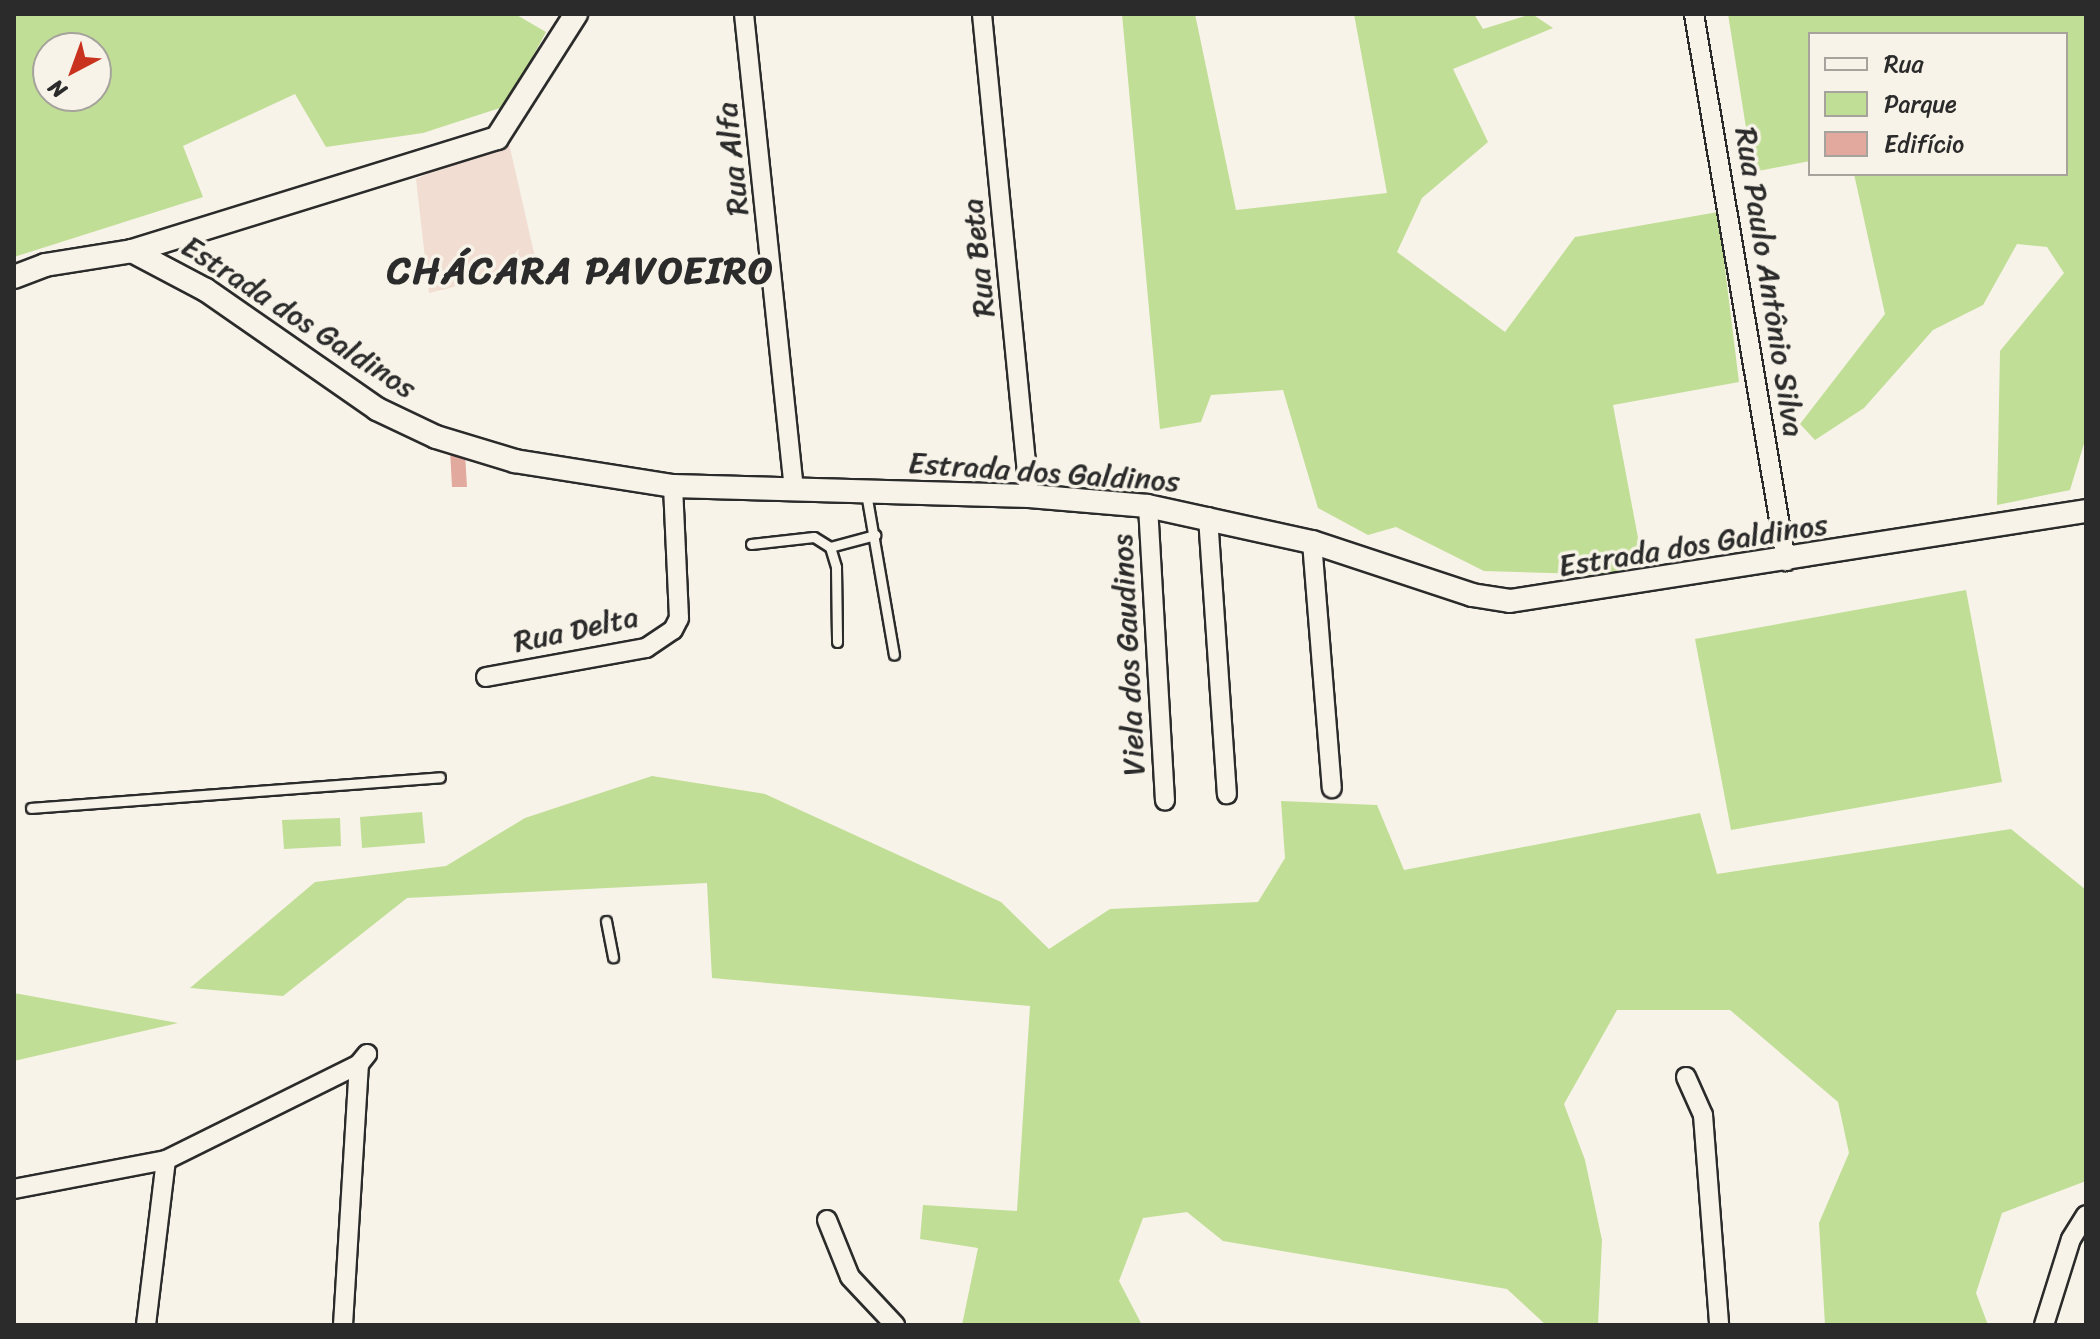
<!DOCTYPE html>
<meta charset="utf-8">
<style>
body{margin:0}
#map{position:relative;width:2100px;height:1339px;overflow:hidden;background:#f7f3e8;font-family:Sriracha,sans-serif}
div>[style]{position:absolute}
.built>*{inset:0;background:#f1ddd2}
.green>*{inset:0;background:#c1de96}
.building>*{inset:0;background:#e2a99e}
.roads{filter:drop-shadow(2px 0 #2b2b2b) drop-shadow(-2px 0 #2b2b2b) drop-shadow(0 2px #2b2b2b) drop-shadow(0 -2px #2b2b2b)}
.service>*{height:9px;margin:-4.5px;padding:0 4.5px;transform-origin:4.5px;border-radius:4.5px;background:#f7f3e8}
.minor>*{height:18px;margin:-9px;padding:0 9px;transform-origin:9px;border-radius:9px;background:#f7f3e8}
.tertiary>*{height:22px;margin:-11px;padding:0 11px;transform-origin:11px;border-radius:11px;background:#f7f3e8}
span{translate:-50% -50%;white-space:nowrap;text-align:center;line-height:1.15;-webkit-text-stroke:7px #f7f3e8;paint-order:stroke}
.street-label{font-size:30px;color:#2b2b2b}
.district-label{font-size:38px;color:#2b2b2b;font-weight:700;letter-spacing:2px}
.frame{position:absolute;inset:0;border:16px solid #2b2b2b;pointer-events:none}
.legend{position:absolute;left:1808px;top:32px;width:260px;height:144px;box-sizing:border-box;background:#f7f3e8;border:2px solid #a5a39c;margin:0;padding:10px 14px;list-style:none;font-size:24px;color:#2b2b2b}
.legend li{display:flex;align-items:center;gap:16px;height:40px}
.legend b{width:40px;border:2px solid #a5a39c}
.north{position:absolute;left:32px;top:32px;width:80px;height:80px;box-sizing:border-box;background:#f7f3e8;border:2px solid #a5a39c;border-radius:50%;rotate:221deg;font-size:22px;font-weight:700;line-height:32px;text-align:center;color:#2b2b2b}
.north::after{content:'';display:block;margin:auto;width:28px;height:36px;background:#c8321e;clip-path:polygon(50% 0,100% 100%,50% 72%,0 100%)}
</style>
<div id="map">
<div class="built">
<div style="clip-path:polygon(508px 139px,537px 266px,429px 293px,416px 179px)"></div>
</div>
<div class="green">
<div style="clip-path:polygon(evenodd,14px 14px,515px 14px,546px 32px,506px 106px,423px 133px,326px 147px,295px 94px,183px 146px,203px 197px,14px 257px,14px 14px,48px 48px,96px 48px,96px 96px,48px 96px,48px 48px)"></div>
<div style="clip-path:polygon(1122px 14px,1195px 14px,1236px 210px,1387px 193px,1354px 14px,1474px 14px,1483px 29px,1532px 14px,1553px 28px,1453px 69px,1488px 142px,1422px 198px,1397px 252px,1505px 332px,1575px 237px,1718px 212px,1739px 382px,1613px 405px,1642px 559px,1616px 575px,1484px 571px,1396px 527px,1368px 535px,1318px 508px,1283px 390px,1211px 395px,1201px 422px,1160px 429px)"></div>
<div style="clip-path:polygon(1728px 14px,2086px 14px,2086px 437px,2070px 490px,1997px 505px,2000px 351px,2064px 273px,2047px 247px,2017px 244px,1983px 305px,1933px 330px,1864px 408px,1815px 440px,1800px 424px,1885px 314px,1854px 174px,2066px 174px,2066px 34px,1810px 34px,1810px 161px,1753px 172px)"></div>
<div style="clip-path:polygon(1966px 590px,2002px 782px,1731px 830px,1695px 639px)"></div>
<div style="clip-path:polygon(652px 776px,765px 794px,1001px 902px,1049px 949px,1110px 909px,1258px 902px,1285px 858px,1281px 801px,1377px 805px,1404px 870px,1700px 813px,1717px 874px,2011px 829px,2086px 890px,2086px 1181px,2002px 1213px,1976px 1293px,1988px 1325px,1825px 1325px,1819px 1223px,1849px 1153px,1838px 1102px,1730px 1010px,1617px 1010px,1564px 1104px,1585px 1160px,1602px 1240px,1598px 1325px,1546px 1325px,1507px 1289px,1223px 1241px,1187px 1212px,1143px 1218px,1119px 1281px,1142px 1325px,962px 1325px,978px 1248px,920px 1239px,923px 1205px,1017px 1211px,1030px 1006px,712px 978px,707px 883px,407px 898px,283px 996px,190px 988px,315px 882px,446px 866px,525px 818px)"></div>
<div style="clip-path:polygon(422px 812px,425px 843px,362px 848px,360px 817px)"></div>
<div style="clip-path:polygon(340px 818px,341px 846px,284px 849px,282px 820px)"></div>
<div style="clip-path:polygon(14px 993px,178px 1023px,14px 1061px)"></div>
</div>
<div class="building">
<div style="clip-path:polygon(450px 450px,465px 454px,467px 487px,452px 487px)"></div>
</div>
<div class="roads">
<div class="service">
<div style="left:866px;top:493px;width:164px;rotate:80.2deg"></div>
<div style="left:751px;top:544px;width:63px;rotate:-6.3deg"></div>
<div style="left:814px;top:537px;width:19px;rotate:32deg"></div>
<div style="left:830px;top:547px;width:21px;rotate:73deg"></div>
<div style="left:836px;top:567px;width:75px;rotate:89.2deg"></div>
<div style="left:830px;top:547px;width:47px;rotate:-14.9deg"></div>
<div style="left:31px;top:808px;width:410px;rotate:-4.3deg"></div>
<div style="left:606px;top:921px;width:37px;rotate:79deg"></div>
</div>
<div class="minor">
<div style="left:744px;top:14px;width:478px;rotate:84deg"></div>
<div style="left:982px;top:14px;width:484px;rotate:84.4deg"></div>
<div style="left:1694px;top:14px;width:555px;rotate:80.45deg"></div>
<div style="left:1148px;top:506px;width:295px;rotate:86.7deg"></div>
<div style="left:1208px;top:517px;width:278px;rotate:86.1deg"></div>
<div style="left:1312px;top:542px;width:247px;rotate:85.4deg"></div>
<div style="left:486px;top:677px;width:163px;rotate:-10.3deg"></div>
<div style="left:646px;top:648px;width:32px;rotate:-34deg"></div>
<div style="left:673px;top:630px;width:13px;rotate:-63deg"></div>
<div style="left:679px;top:618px;width:132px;rotate:-92.6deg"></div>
<div style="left:1686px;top:1077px;width:42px;rotate:65.9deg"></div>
<div style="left:1703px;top:1115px;width:211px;rotate:85.6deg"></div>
<div style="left:14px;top:1189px;width:155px;rotate:-10.8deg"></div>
<div style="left:166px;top:1160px;width:216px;rotate:-26.4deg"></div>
<div style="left:827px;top:1220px;width:61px;rotate:68deg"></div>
<div style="left:850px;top:1277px;width:66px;rotate:46.8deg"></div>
<div style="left:146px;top:1325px;width:166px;rotate:-83.1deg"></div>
<div style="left:343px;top:1325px;width:261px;rotate:-86.5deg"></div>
<div style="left:359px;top:1064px;width:13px;rotate:-51deg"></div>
<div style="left:2044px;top:1325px;width:90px;rotate:-72.6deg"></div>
<div style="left:2071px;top:1239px;width:28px;rotate:-58deg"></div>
</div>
<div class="tertiary">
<div style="left:132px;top:251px;width:84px;rotate:27.8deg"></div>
<div style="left:206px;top:290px;width:208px;rotate:34.8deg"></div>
<div style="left:377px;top:409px;width:65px;rotate:25.4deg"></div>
<div style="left:436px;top:437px;width:83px;rotate:16.9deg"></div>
<div style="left:515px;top:461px;width:160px;rotate:9deg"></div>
<div style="left:673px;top:486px;width:356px;rotate:1.6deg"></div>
<div style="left:1029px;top:496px;width:119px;rotate:4.8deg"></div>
<div style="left:1148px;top:506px;width:168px;rotate:12.4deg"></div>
<div style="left:1312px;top:542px;width:169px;rotate:18.3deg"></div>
<div style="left:1472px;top:595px;width:38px;rotate:9deg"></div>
<div style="left:1510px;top:601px;width:583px;rotate:-8.88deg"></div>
<div style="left:14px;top:277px;width:33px;rotate:-21deg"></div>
<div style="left:45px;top:265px;width:88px;rotate:-9.1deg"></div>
<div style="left:132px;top:251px;width:382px;rotate:-17.2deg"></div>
<div style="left:497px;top:138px;width:147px;rotate:-57.5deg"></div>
</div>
</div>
<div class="street-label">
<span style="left:732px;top:159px;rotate:-96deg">Rua Alfa</span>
<span style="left:978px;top:258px;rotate:-96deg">Rua Beta</span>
<span style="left:1770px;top:282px;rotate:81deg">Rua Paulo Antônio Silva</span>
<span style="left:299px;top:317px;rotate:33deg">Estrada dos Galdinos</span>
<span style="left:1044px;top:472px;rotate:4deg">Estrada dos Galdinos</span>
<span style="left:1693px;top:545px;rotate:-9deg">Estrada dos Galdinos</span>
<span style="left:576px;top:629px;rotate:-12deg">Rua Delta</span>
<span style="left:1128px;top:655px;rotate:-93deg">Viela dos Gaudinos</span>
</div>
<div class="district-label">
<span style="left:581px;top:271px">CHÁCARA PAVOEIRO</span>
</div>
<div class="frame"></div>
<ul class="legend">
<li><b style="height:10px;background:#f7f3e8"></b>Rua</li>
<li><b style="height:22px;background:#c1de96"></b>Parque</li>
<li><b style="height:22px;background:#e2a99e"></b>Edifício</li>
</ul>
<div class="north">N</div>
</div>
